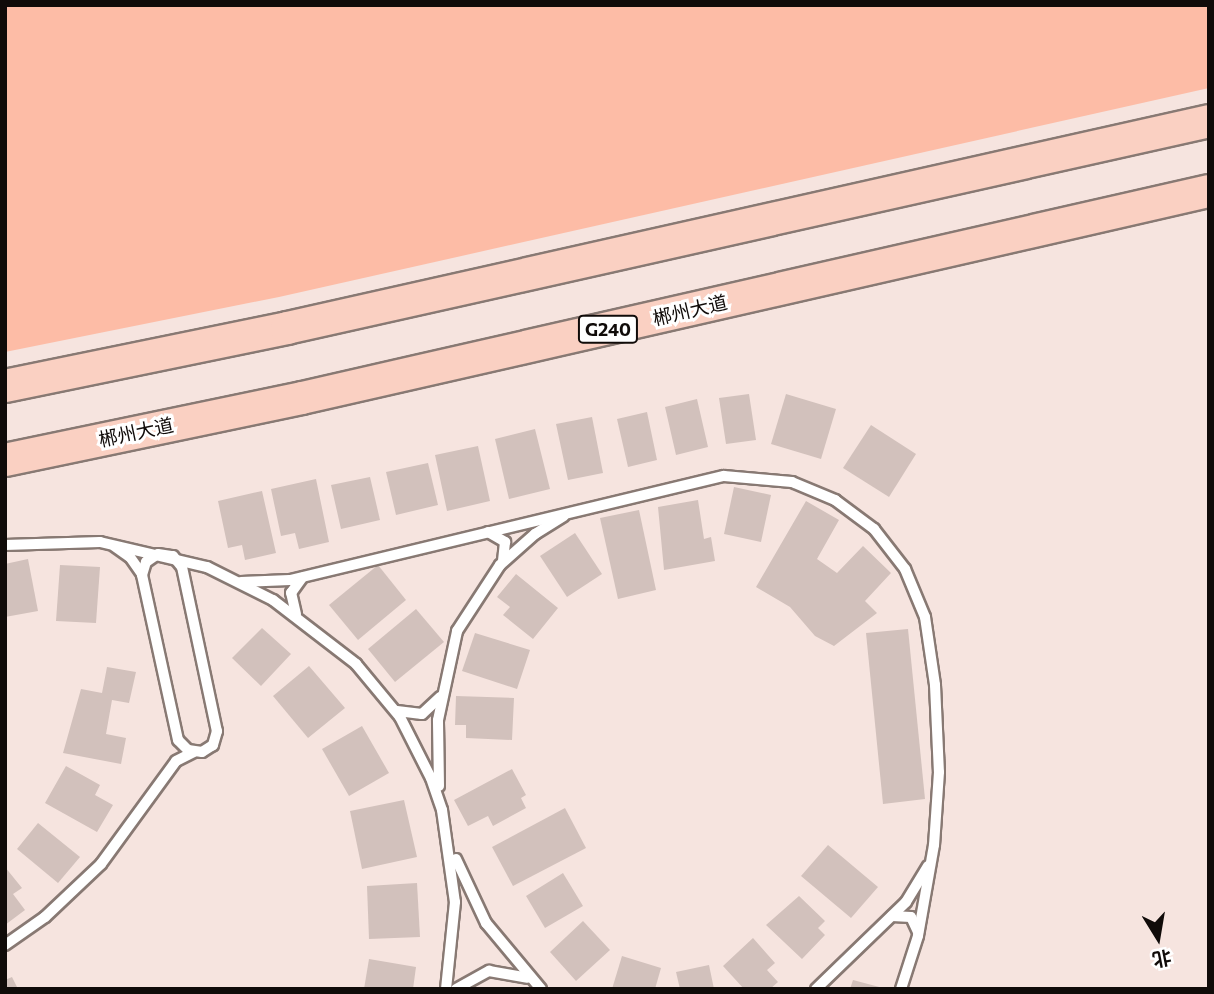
<!DOCTYPE html>
<meta charset="utf-8">
<style>
body{margin:0}
#map{position:relative;width:1214px;height:994px;overflow:hidden;background:#f6e4df;font-family:Commissioner,"Noto Sans SC",sans-serif}
div>[style]{position:absolute}
.green>*{inset:0;background:#fdbca6}
.building>*{inset:0;background:#d2c1bc}
.roads{filter:drop-shadow(2px 0 #887973) drop-shadow(-2px 0 #887973) drop-shadow(0 2px #887973) drop-shadow(0 -2px #887973)}
.service>*{height:10px;margin:-5px;padding:0 5px;transform-origin:5px;border-radius:5px;background:#fff}
.trunk>*{height:32px;margin:-16px;padding:0 16px;transform-origin:16px;border-radius:16px;background:#fad0c2}
span{translate:-50% -50%;white-space:nowrap;text-align:center;line-height:1.15;-webkit-text-stroke:6px #fff;paint-order:stroke}
.shield-label span{padding:2px 5px;background:#fff;border:2px solid;border-radius:5px;-webkit-text-stroke-width:0}
.shield-label{font-size:18px;color:#100b09;font-weight:700}
.street-label{font-size:19px;color:#100b09}
.frame{position:absolute;inset:0;border:7px solid #100b09;pointer-events:none}
.north{position:absolute;left:1123px;top:903px;width:70px;height:70px;-webkit-text-stroke:5px #fff;paint-order:stroke;rotate:169deg;font-size:19px;font-weight:700;line-height:28px;text-align:center;color:#100b09}
.north::after{content:'';display:block;margin:auto;width:24px;height:32px;background:#100b09;clip-path:polygon(50% 0,100% 100%,50% 72%,0 100%)}
</style>
<div id="map">
<div class="green">
<div style="clip-path:polygon(5px 5px,1209px 5px,1209px 88px,279px 297px,5px 352px)"></div>
</div>
<div class="building">
<div style="clip-path:polygon(749px 394px,756px 440px,726px 444px,719px 398px)"></div>
<div style="clip-path:polygon(786px 394px,836px 409px,821px 459px,771px 444px)"></div>
<div style="clip-path:polygon(697px 399px,708px 447px,676px 455px,665px 407px)"></div>
<div style="clip-path:polygon(647px 412px,657px 460px,628px 467px,617px 419px)"></div>
<div style="clip-path:polygon(592px 417px,603px 473px,568px 480px,556px 424px)"></div>
<div style="clip-path:polygon(871px 425px,916px 454px,889px 497px,843px 468px)"></div>
<div style="clip-path:polygon(535px 429px,550px 489px,509px 499px,495px 439px)"></div>
<div style="clip-path:polygon(478px 446px,490px 501px,447px 511px,435px 455px)"></div>
<div style="clip-path:polygon(428px 463px,438px 505px,396px 515px,386px 472px)"></div>
<div style="clip-path:polygon(370px 477px,380px 520px,341px 529px,331px 485px)"></div>
<div style="clip-path:polygon(316px 479px,329px 542px,299px 549px,295px 533px,281px 536px,271px 489px)"></div>
<div style="clip-path:polygon(734px 487px,771px 495px,761px 542px,724px 534px)"></div>
<div style="clip-path:polygon(262px 491px,276px 553px,245px 560px,242px 545px,228px 548px,218px 501px)"></div>
<div style="clip-path:polygon(698px 500px,704px 539px,711px 537px,715px 561px,664px 570px,658px 507px)"></div>
<div style="clip-path:polygon(806px 501px,839px 520px,817px 559px,837px 573px,863px 546px,891px 573px,865px 601px,877px 613px,834px 646px,815px 636px,790px 607px,756px 587px)"></div>
<div style="clip-path:polygon(639px 510px,656px 590px,618px 599px,600px 518px)"></div>
<div style="clip-path:polygon(575px 533px,602px 574px,567px 597px,540px 556px)"></div>
<div style="clip-path:polygon(28px 559px,38px 611px,5px 617px,5px 564px)"></div>
<div style="clip-path:polygon(60px 565px,100px 567px,96px 623px,56px 621px)"></div>
<div style="clip-path:polygon(378px 565px,406px 600px,358px 640px,329px 605px)"></div>
<div style="clip-path:polygon(516px 574px,558px 608px,533px 639px,503px 615px,510px 607px,497px 597px)"></div>
<div style="clip-path:polygon(416px 609px,444px 642px,395px 682px,368px 649px)"></div>
<div style="clip-path:polygon(262px 628px,291px 654px,261px 686px,232px 658px)"></div>
<div style="clip-path:polygon(908px 629px,925px 799px,883px 804px,866px 633px)"></div>
<div style="clip-path:polygon(475px 633px,530px 650px,517px 689px,462px 671px)"></div>
<div style="clip-path:polygon(309px 666px,345px 708px,308px 738px,273px 696px)"></div>
<div style="clip-path:polygon(107px 667px,136px 672px,129px 703px,112px 700px,106px 734px,126px 738px,121px 764px,63px 753px,81px 689px,102px 693px)"></div>
<div style="clip-path:polygon(456px 696px,514px 698px,512px 740px,466px 738px,466px 725px,455px 725px)"></div>
<div style="clip-path:polygon(362px 726px,389px 773px,349px 796px,322px 749px)"></div>
<div style="clip-path:polygon(66px 766px,100px 785px,95px 795px,113px 805px,97px 832px,45px 803px)"></div>
<div style="clip-path:polygon(512px 769px,526px 795px,521px 798px,526px 808px,493px 826px,488px 816px,468px 826px,454px 800px)"></div>
<div style="clip-path:polygon(404px 800px,417px 857px,362px 869px,350px 811px)"></div>
<div style="clip-path:polygon(565px 808px,586px 848px,513px 886px,492px 847px)"></div>
<div style="clip-path:polygon(38px 823px,80px 857px,58px 883px,17px 849px)"></div>
<div style="clip-path:polygon(828px 845px,878px 887px,851px 918px,801px 876px)"></div>
<div style="clip-path:polygon(5px 867px,22px 888px,13px 894px,25px 910px,5px 925px)"></div>
<div style="clip-path:polygon(563px 873px,583px 906px,545px 928px,526px 896px)"></div>
<div style="clip-path:polygon(417px 883px,420px 937px,369px 939px,367px 886px)"></div>
<div style="clip-path:polygon(799px 896px,825px 921px,818px 928px,825px 935px,802px 959px,766px 925px)"></div>
<div style="clip-path:polygon(583px 921px,610px 950px,576px 981px,550px 952px)"></div>
<div style="clip-path:polygon(753px 938px,775px 963px,767px 970px,778px 982px,770px 989px,744px 989px,723px 966px)"></div>
<div style="clip-path:polygon(622px 956px,661px 968px,655px 989px,612px 989px)"></div>
<div style="clip-path:polygon(369px 959px,416px 967px,413px 989px,364px 989px)"></div>
<div style="clip-path:polygon(709px 965px,714px 989px,680px 989px,676px 972px)"></div>
<div style="clip-path:polygon(12px 977px,18px 989px,5px 989px,5px 980px)"></div>
<div style="clip-path:polygon(853px 980px,883px 988px,883px 989px,850px 989px)"></div>
</div>
<div class="roads">
<div class="service">
<div style="left:488px;top:532px;width:20px;rotate:30deg"></div>
<div style="left:505px;top:542px;width:19px;rotate:96deg"></div>
<div style="left:5px;top:545px;width:95px;rotate:-1.8deg"></div>
<div style="left:100px;top:542px;width:110px;rotate:13.2deg"></div>
<div style="left:207px;top:567px;width:74px;rotate:26.6deg"></div>
<div style="left:273px;top:600px;width:105px;rotate:37.6deg"></div>
<div style="left:356px;top:664px;width:69px;rotate:50.3deg"></div>
<div style="left:400px;top:717px;width:68px;rotate:63.1deg"></div>
<div style="left:431px;top:778px;width:34px;rotate:71deg"></div>
<div style="left:442px;top:810px;width:93px;rotate:82deg"></div>
<div style="left:455px;top:902px;width:87px;rotate:95.9deg"></div>
<div style="left:114px;top:546px;width:19px;rotate:35deg"></div>
<div style="left:130px;top:557px;width:21px;rotate:55deg"></div>
<div style="left:158px;top:554px;width:15px;rotate:8deg"></div>
<div style="left:173px;top:556px;width:14px;rotate:51deg"></div>
<div style="left:182px;top:567px;width:168px;rotate:78deg"></div>
<div style="left:217px;top:731px;width:15px;rotate:106deg"></div>
<div style="left:213px;top:745px;width:13px;rotate:148deg"></div>
<div style="left:202px;top:752px;width:14px;rotate:-172deg"></div>
<div style="left:188px;top:750px;width:14px;rotate:-135deg"></div>
<div style="left:178px;top:740px;width:169px;rotate:-102.3deg"></div>
<div style="left:142px;top:575px;width:14px;rotate:-73deg"></div>
<div style="left:146px;top:562px;width:14px;rotate:-34deg"></div>
<div style="left:241px;top:582px;width:49px;rotate:-2.3deg"></div>
<div style="left:290px;top:580px;width:446px;rotate:-13.5deg"></div>
<div style="left:724px;top:476px;width:68px;rotate:5deg"></div>
<div style="left:792px;top:482px;width:47px;rotate:22.7deg"></div>
<div style="left:835px;top:500px;width:49px;rotate:36.6deg"></div>
<div style="left:874px;top:529px;width:51px;rotate:52.2deg"></div>
<div style="left:905px;top:569px;width:52px;rotate:67.4deg"></div>
<div style="left:925px;top:617px;width:69px;rotate:81.6deg"></div>
<div style="left:935px;top:685px;width:87px;rotate:87.4deg"></div>
<div style="left:939px;top:772px;width:73px;rotate:93.9deg"></div>
<div style="left:934px;top:845px;width:92px;rotate:100deg"></div>
<div style="left:918px;top:936px;width:56px;rotate:107.8deg"></div>
<div style="left:296px;top:614px;width:22px;rotate:-103deg"></div>
<div style="left:291px;top:593px;width:19px;rotate:-54deg"></div>
<div style="left:397px;top:711px;width:25px;rotate:7deg"></div>
<div style="left:422px;top:714px;width:25px;rotate:-43deg"></div>
<div style="left:439px;top:786px;width:66px;rotate:-90.9deg"></div>
<div style="left:438px;top:720px;width:91px;rotate:-77.9deg"></div>
<div style="left:457px;top:631px;width:79px;rotate:-56.9deg"></div>
<div style="left:500px;top:565px;width:47px;rotate:-41.5deg"></div>
<div style="left:535px;top:534px;width:34px;rotate:-32deg"></div>
<div style="left:456px;top:859px;width:71px;rotate:64.9deg"></div>
<div style="left:486px;top:923px;width:86px;rotate:50.2deg"></div>
<div style="left:892px;top:916px;width:19px;rotate:3deg"></div>
<div style="left:911px;top:917px;width:17px;rotate:65deg"></div>
<div style="left:5px;top:945px;width:49px;rotate:-35deg"></div>
<div style="left:45px;top:917px;width:77px;rotate:-43.4deg"></div>
<div style="left:101px;top:864px;width:127px;rotate:-53.9deg"></div>
<div style="left:176px;top:761px;width:20px;rotate:-27deg"></div>
<div style="left:456px;top:989px;width:38px;rotate:-29deg"></div>
<div style="left:489px;top:971px;width:39px;rotate:10deg"></div>
<div style="left:816px;top:989px;width:125px;rotate:-44deg"></div>
<div style="left:906px;top:902px;width:42px;rotate:-58.6deg"></div>
</div>
<div class="trunk">
<div style="left:5px;top:386px;width:288px;rotate:-11.6deg"></div>
<div style="left:287px;top:328px;width:945px;rotate:-12.65deg"></div>
<div style="left:5px;top:460px;width:303px;rotate:-11.8deg"></div>
<div style="left:302px;top:398px;width:930px;rotate:-12.86deg"></div>
</div>
</div>
<div class="shield-label">
<span style="left:608px;top:329px">G240</span>
</div>
<div class="street-label">
<span style="left:690px;top:310px;rotate:-13deg">郴州大道</span>
<span style="left:136px;top:432px;rotate:-12deg">郴州大道</span>
</div>
<div class="frame"></div>
<div class="north">北</div>
</div>
